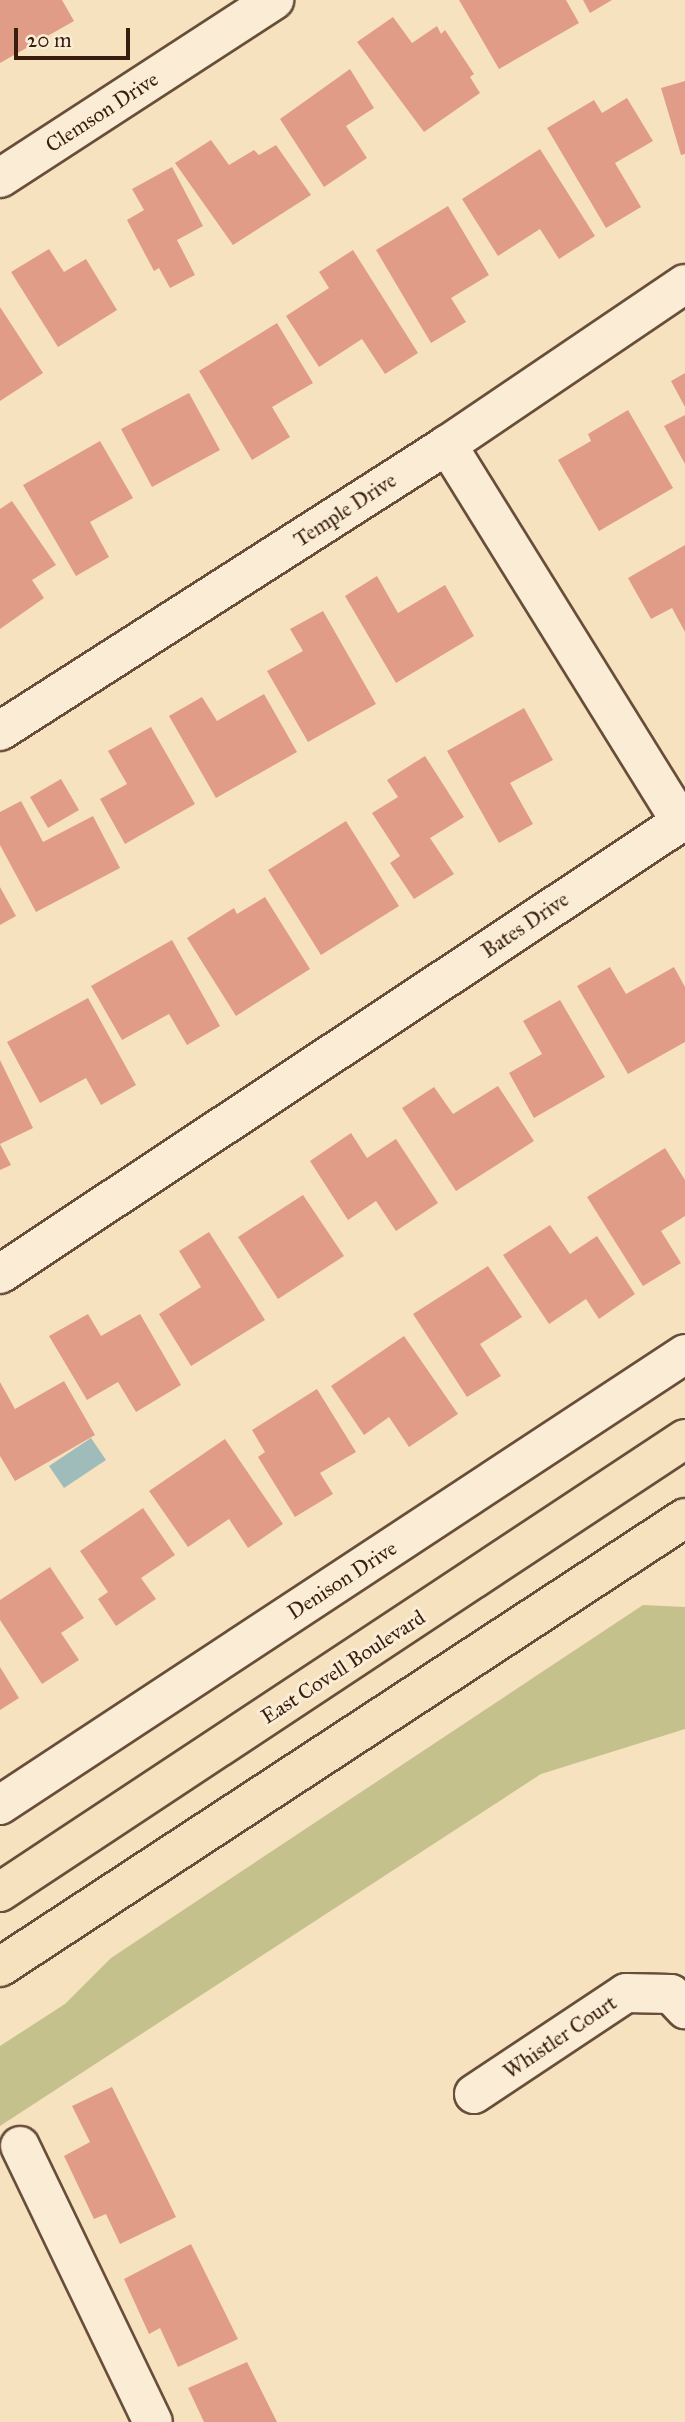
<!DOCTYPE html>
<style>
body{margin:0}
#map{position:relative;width:685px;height:2422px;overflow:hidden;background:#f7e2bf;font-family:"IM FELL Great Primer",serif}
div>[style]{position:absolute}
.green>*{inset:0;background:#c4c18d}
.water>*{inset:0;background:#9fbcba}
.building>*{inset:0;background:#e19c87}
.roads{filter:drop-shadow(2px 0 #684e3a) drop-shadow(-2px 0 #684e3a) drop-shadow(0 2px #684e3a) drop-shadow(0 -2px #684e3a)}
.street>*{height:38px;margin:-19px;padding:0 19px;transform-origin:19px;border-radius:19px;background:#faecd5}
.primary>*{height:38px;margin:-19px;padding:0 19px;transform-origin:19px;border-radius:19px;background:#f7e2bf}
span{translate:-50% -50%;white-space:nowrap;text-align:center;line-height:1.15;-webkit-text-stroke:6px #faecd5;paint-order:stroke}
.street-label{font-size:21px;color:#381d0e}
.scale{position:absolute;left:14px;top:28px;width:116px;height:32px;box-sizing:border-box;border:4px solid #381d0e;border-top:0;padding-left:9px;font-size:21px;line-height:24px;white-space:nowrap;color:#381d0e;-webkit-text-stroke:5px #faecd5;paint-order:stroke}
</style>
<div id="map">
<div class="green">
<div style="clip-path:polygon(643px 1605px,685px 1607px,685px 1729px,541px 1774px,0 2126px,0 2046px,65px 2004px,111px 1958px)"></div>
</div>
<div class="water">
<div style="clip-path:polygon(91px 1438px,106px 1460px,64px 1488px,49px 1466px)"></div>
</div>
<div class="building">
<div style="clip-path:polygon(0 0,62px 0,74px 21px,0 63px)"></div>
<div style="clip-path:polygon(459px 0,566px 0,579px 23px,499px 69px)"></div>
<div style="clip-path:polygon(583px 0,612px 0,590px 13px)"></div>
<div style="clip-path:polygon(393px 17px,412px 43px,437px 26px,441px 34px,445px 30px,474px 74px,470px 77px,480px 93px,424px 132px,357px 42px)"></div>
<div style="clip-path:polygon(350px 69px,374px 108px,346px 126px,367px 158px,324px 187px,280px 119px)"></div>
<div style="clip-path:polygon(685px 81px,685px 154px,681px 155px,661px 88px)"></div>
<div style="clip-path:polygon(627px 98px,653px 141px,615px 163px,641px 207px,606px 228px,547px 128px,594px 100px,602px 113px)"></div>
<div style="clip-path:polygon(211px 140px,229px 165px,254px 150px,259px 155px,276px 145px,311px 195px,233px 245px,175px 163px)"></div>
<div style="clip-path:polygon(540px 149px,595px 236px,559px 259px,540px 229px,498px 256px,462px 199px)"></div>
<div style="clip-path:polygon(172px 167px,203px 226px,177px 240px,195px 275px,170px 288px,159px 268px,154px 271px,127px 220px,144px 210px,132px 189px)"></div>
<div style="clip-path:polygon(448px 206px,489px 275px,451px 298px,466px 322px,431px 343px,376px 250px)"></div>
<div style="clip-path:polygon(49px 249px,64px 272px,86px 259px,117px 310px,58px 347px,11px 272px)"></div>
<div style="clip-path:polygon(353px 250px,418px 353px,385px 374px,362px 339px,319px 367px,286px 316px,329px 288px,319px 272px)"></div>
<div style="clip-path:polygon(0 307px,43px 373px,0 401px)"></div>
<div style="clip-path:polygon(277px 323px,313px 383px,272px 407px,290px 437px,252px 460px,199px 371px)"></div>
<div style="clip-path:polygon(685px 373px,685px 407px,671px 381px)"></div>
<div style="clip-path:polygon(189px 393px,220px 450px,152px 487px,121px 429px)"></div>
<div style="clip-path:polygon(628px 410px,673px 488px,599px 531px,558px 460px,591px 441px,588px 434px)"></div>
<div style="clip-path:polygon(685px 415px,685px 464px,664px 426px)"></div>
<div style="clip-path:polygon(100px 441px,133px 498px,90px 522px,109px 557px,76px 576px,23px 485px)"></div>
<div style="clip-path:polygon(12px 501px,56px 565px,32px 580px,44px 598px,0 629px,0 509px)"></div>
<div style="clip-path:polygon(685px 545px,685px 632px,672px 608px,651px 619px,628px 578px)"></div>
<div style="clip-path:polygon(377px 576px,398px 613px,445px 585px,474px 636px,396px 683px,345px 596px)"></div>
<div style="clip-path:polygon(323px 611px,376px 704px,308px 742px,267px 671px,303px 651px,290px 629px)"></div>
<div style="clip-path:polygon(264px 694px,297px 752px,216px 798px,169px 716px,202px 697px,217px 721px)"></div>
<div style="clip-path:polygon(524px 708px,553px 760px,510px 783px,533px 824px,499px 843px,447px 751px)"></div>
<div style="clip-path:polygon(151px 727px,195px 804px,125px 844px,100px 799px,127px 784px,108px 751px)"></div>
<div style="clip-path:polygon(425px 756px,464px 817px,430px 838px,454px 874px,414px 899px,390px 863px,400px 856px,372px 813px,398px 797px,387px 780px)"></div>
<div style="clip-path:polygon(61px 779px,79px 810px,48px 828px,30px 797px)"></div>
<div style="clip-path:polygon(21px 801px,43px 842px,93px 816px,120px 868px,36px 912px,0 845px,0 812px)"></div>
<div style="clip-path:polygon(346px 821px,399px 906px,321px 955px,268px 870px)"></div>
<div style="clip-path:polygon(0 887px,16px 916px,0 925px)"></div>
<div style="clip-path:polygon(265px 897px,310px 969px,236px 1016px,187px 938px,234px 908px,237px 914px)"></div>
<div style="clip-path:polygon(172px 940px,220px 1026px,187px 1045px,169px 1014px,122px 1040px,91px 986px)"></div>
<div style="clip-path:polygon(610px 967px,626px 994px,674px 967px,685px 987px,685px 1042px,628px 1074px,577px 986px)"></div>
<div style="clip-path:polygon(88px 998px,136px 1085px,101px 1105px,86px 1078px,40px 1103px,7px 1042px)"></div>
<div style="clip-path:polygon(560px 1000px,605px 1077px,534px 1118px,509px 1073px,542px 1054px,523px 1021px)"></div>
<div style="clip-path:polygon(0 1060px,33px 1128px,0 1144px,11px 1165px,0 1170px)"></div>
<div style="clip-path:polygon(498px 1086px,534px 1141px,456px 1191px,402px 1108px,434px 1087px,453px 1114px)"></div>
<div style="clip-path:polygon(351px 1133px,367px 1158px,396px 1139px,438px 1203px,396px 1231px,376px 1201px,348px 1220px,310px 1161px)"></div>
<div style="clip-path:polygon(665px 1148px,685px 1180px,685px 1216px,661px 1231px,681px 1263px,643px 1286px,587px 1197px)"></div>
<div style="clip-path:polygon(303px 1195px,344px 1256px,278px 1299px,238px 1237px)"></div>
<div style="clip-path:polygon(550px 1225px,570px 1254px,597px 1236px,635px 1294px,599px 1319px,586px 1299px,549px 1324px,503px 1255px)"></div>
<div style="clip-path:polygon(209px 1232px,265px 1320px,191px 1366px,159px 1314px,201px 1287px,179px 1251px)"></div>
<div style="clip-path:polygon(488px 1266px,522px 1317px,480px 1344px,501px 1376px,467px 1397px,413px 1314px)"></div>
<div style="clip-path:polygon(88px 1314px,101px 1336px,140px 1314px,181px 1385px,136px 1412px,118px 1382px,87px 1400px,49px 1336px)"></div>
<div style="clip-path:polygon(404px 1336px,458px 1414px,409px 1447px,389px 1417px,364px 1435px,331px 1386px)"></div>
<div style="clip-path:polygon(64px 1381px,95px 1435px,15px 1481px,0 1456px,0 1382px,15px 1409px)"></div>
<div style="clip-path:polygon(317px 1389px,356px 1452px,320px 1473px,333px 1494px,295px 1517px,258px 1457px,265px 1452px,252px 1430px)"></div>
<div style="clip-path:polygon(225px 1439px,283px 1524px,248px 1548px,229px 1519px,188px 1547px,149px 1491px)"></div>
<div style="clip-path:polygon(143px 1508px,175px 1555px,141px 1578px,156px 1599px,116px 1626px,98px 1599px,108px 1592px,80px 1551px)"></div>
<div style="clip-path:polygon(50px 1567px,84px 1618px,61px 1633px,79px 1660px,42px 1684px,0 1620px,0 1600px)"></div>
<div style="clip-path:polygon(0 1667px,19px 1698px,0 1710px)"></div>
<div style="clip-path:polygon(112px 2087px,176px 2217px,120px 2244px,106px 2214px,94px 2219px,64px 2156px,90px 2142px,72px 2106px)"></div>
<div style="clip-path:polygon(191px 2244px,238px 2339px,178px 2367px,160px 2328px,149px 2334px,124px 2279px)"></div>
<div style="clip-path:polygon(247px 2362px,277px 2422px,204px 2422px,188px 2388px)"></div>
</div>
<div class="roads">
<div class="street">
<div style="left:0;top:178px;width:327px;rotate:-33deg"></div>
<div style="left:0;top:731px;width:531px;rotate:-32.61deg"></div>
<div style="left:447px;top:445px;width:287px;rotate:-34.1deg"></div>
<div style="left:0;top:1274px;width:817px;rotate:-33.57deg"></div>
<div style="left:681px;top:822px;width:444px;rotate:-121.8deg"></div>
<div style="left:0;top:1805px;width:820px;rotate:-33.36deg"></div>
<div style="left:474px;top:2094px;width:182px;rotate:-33.6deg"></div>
<div style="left:626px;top:1993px;width:45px;rotate:1.3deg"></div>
<div style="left:671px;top:1994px;width:21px;rotate:47deg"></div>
<div style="left:20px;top:2146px;width:306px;rotate:64.3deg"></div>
</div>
<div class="primary">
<div style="left:0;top:1892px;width:821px;rotate:-33.48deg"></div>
<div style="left:0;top:1967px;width:819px;rotate:-33.24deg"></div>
</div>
</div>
<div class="street-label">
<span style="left:102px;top:112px;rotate:-33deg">Clemson Drive</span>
<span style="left:345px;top:510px;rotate:-33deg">Temple Drive</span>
<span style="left:525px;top:925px;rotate:-34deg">Bates Drive</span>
<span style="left:342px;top:1580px;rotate:-33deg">Denison Drive</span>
<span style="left:343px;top:1667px;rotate:-33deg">East Covell Boulevard</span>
<span style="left:560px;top:2037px;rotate:-34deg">Whistler Court</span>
</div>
<div class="scale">20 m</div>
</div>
